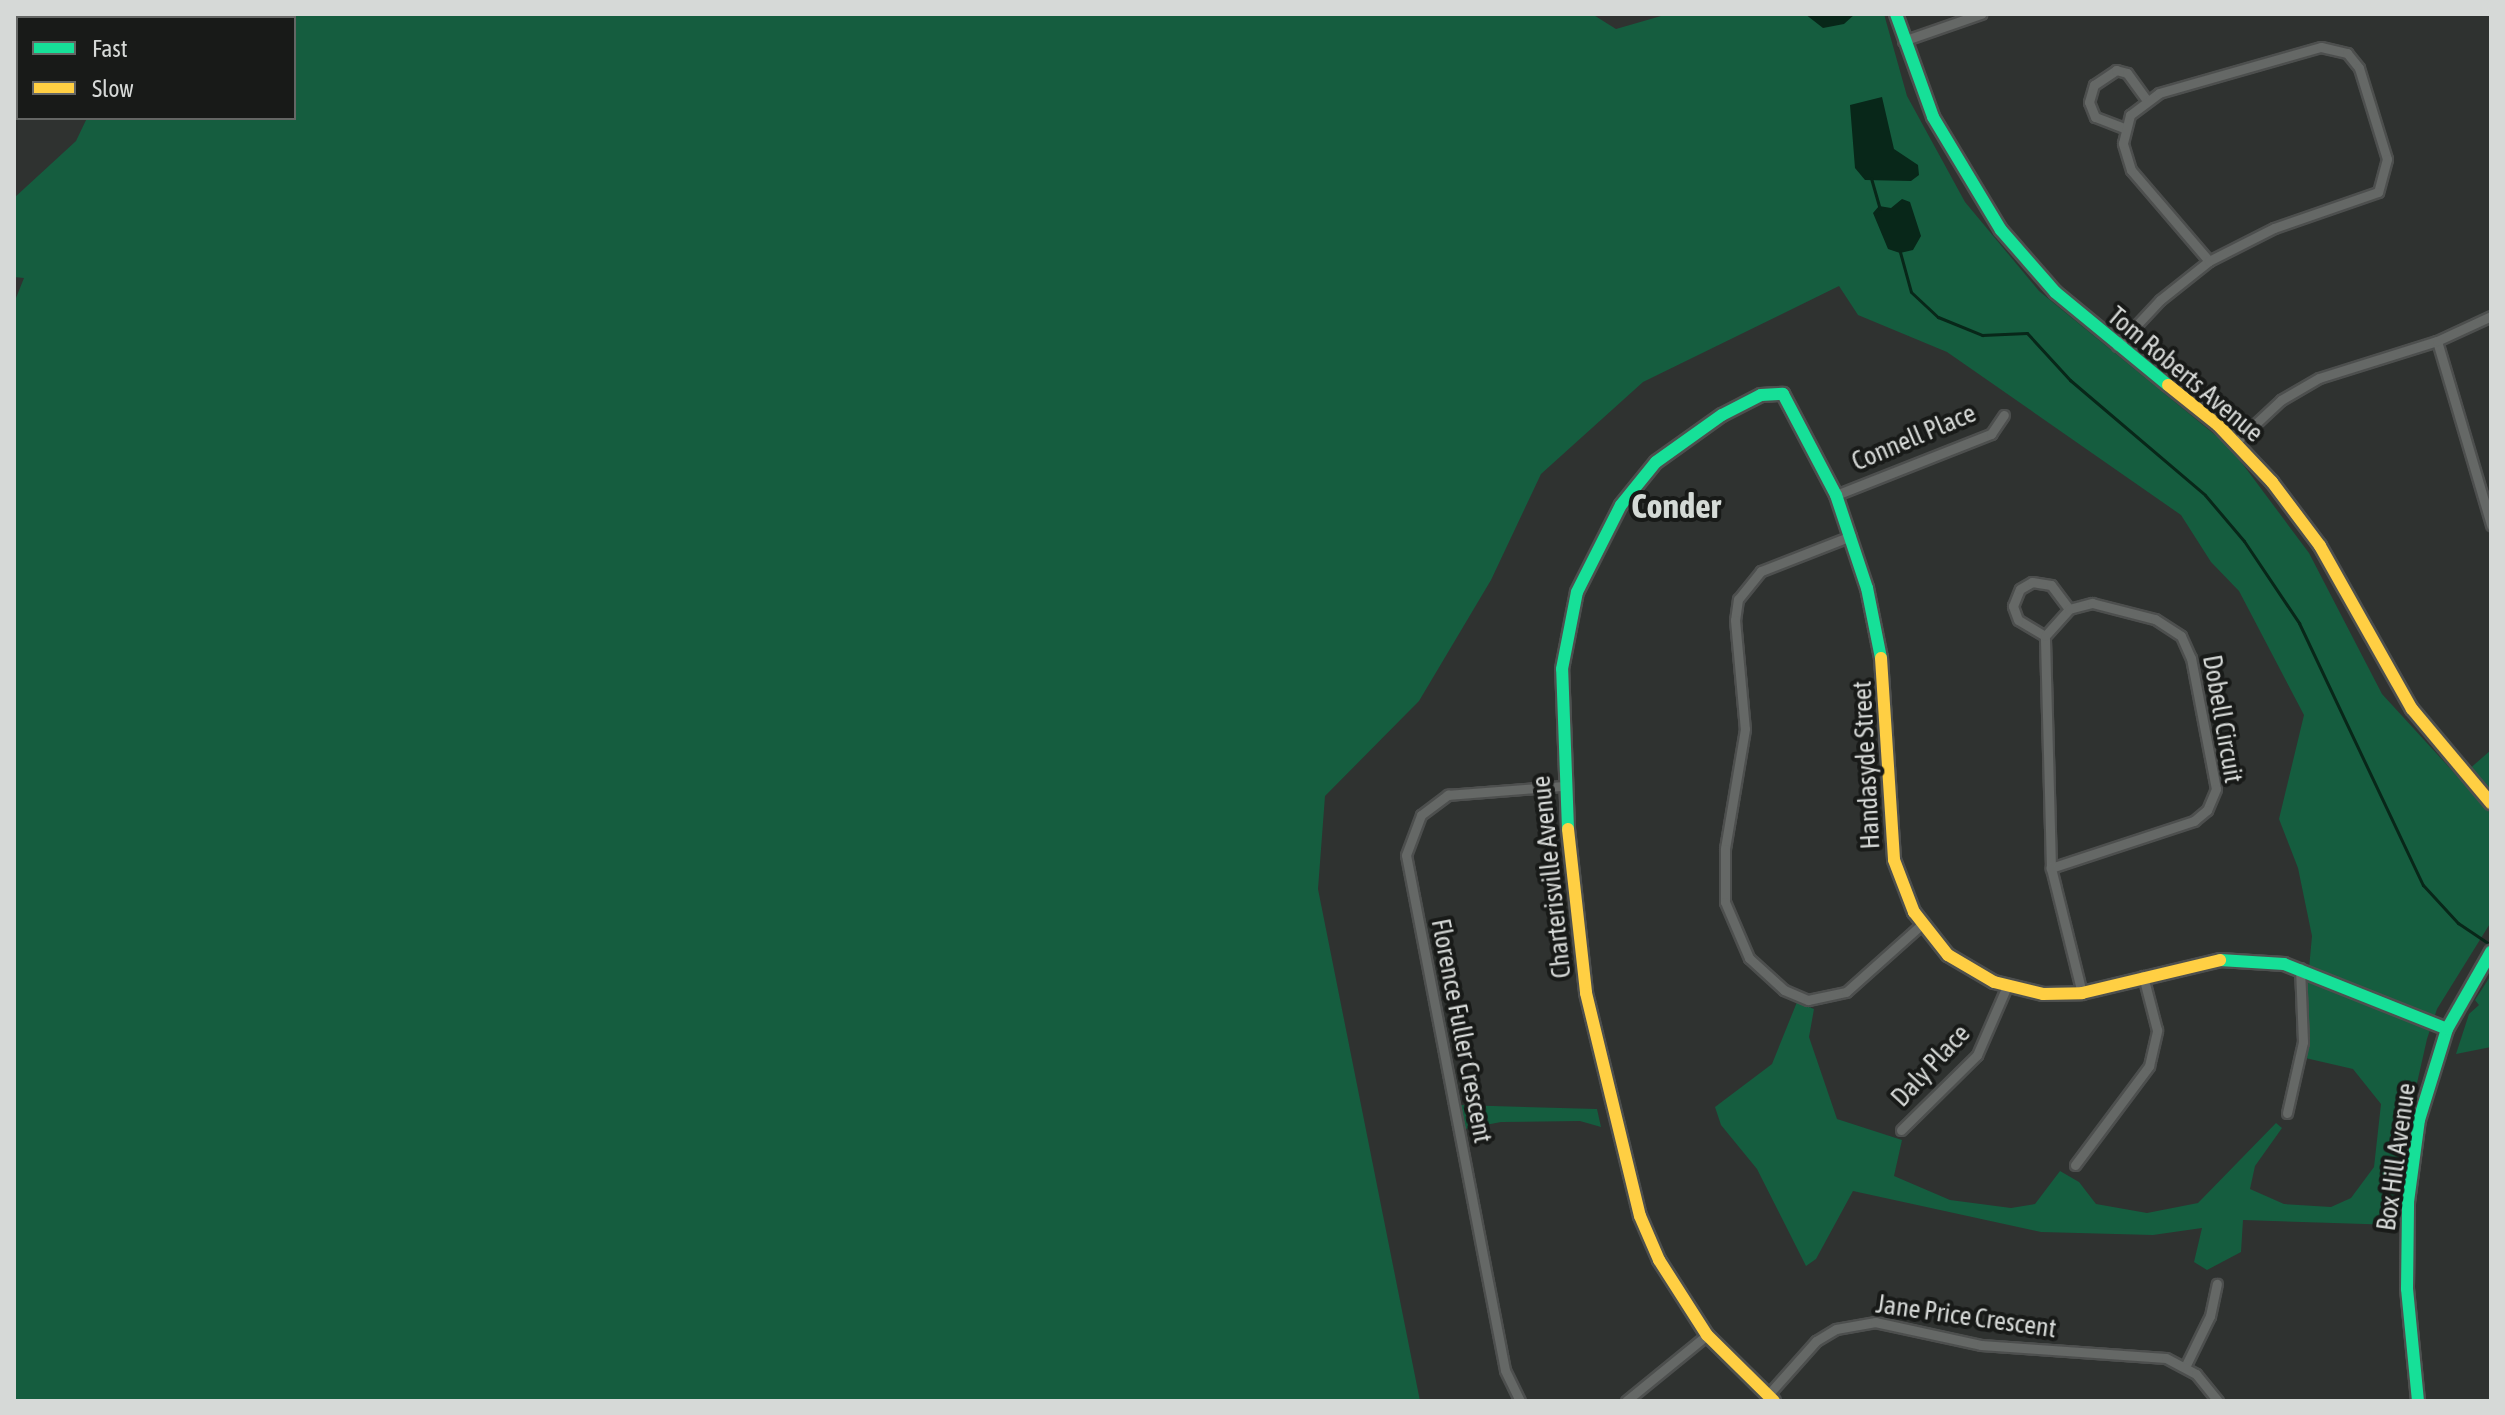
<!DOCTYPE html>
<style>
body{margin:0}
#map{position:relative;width:2505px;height:1415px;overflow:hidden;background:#2f3230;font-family:"Asap Condensed",sans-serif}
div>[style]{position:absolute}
.green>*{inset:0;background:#155d3f}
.water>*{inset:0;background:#082719}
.stream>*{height:3px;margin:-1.5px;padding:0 1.5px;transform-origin:1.5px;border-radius:1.5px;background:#082719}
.roads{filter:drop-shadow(2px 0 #4d4f4e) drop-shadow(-2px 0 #4d4f4e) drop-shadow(0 2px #4d4f4e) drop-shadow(0 -2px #4d4f4e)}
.street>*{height:9px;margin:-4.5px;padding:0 4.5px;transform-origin:4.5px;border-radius:4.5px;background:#656866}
.fast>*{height:12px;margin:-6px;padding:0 6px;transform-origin:6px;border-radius:6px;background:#16e098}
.slow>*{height:12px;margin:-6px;padding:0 6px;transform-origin:6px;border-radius:6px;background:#ffcf43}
span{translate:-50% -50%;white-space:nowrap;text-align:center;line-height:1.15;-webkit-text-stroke:8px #181a18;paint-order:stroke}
.street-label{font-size:26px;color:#d6d9d7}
.district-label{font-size:34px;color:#d4dad6;font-weight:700}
.frame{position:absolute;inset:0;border:16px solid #d6d9d7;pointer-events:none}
.legend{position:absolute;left:16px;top:16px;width:280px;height:104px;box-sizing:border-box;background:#181a18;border:2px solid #646664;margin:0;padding:10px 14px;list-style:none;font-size:24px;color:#d6d9d7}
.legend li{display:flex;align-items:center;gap:16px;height:40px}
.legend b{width:40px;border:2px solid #646664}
</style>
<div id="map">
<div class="green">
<div style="clip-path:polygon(136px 14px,1592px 14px,1616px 29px,1668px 14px,1884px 14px,1907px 96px,1965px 202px,2039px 291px,2230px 447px,2309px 553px,2382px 694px,2459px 778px,2491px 750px,2491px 922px,2437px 1009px,2427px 1039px,2403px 1145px,2396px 1225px,2243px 1220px,2241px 1252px,2207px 1270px,2194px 1262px,2202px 1228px,2153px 1235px,2041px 1232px,1853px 1191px,1816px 1259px,1806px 1266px,1757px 1169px,1721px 1125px,1715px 1107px,1772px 1064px,1797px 1002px,1814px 1009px,1809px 1037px,1837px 1119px,1902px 1140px,1894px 1176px,1950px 1200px,2011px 1208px,2035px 1204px,2060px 1171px,2079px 1182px,2096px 1204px,2147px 1213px,2198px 1203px,2276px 1123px,2282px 1128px,2255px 1166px,2250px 1189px,2284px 1204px,2331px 1207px,2351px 1198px,2374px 1167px,2381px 1104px,2353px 1069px,2301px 1057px,2312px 936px,2298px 868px,2279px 819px,2304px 715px,2239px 591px,2211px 562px,2181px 515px,1947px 352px,1858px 315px,1839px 286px,1643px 382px,1541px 474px,1491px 580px,1419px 701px,1325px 796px,1318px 889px,1420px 1401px,14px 1401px,14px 303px,24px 278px,14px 277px,14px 198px,76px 141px,87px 118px,294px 118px,294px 18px,136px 18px)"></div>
<div style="clip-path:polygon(2491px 975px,2491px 1047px,2456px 1054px,2469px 1014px,2479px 1005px,2475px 1000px)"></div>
<div style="clip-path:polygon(1459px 1105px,1597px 1109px,1601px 1127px,1580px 1121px,1501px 1122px,1465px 1129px)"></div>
</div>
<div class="water">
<div style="clip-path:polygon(1805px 14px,1855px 14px,1844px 24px,1823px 28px)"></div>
<div style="clip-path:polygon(1882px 97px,1894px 149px,1918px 165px,1919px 175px,1911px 181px,1865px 180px,1855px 168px,1850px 105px)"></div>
<div style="clip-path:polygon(1902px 199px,1910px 202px,1921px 236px,1913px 250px,1900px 253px,1888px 249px,1873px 213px,1879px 206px,1891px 208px)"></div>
</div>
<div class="stream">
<div style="left:1871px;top:178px;width:32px;rotate:74deg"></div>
<div style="left:1900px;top:252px;width:41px;rotate:74.6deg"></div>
<div style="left:1911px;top:292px;width:37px;rotate:43deg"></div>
<div style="left:1938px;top:317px;width:48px;rotate:22.2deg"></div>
<div style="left:1982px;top:335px;width:45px;rotate:-2.5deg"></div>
<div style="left:2027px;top:333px;width:64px;rotate:47.5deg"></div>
<div style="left:2070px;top:380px;width:177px;rotate:40.4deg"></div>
<div style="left:2205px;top:495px;width:60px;rotate:49.7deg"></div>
<div style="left:2244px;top:541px;width:99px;rotate:56.1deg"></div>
<div style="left:2299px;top:623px;width:290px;rotate:64.7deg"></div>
<div style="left:2423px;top:885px;width:52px;rotate:47.4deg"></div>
<div style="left:2458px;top:923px;width:40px;rotate:34deg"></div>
</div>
<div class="roads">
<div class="street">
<div style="left:40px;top:14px;width:4px;rotate:76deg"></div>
<div style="left:1903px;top:41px;width:83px;rotate:-19.1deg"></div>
<div style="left:14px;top:89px;width:6px;rotate:-45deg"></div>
<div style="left:2124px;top:128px;width:31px;rotate:-159deg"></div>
<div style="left:2095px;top:117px;width:16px;rotate:-112deg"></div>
<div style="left:2089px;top:102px;width:18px;rotate:-74deg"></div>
<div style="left:2094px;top:85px;width:27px;rotate:-34deg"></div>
<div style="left:2116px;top:70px;width:11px;rotate:15deg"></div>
<div style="left:2127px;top:73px;width:32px;rotate:54deg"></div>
<div style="left:2437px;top:341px;width:192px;rotate:73.6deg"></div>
<div style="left:2117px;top:346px;width:63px;rotate:-46.9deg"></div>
<div style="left:2160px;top:300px;width:63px;rotate:-38.5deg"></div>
<div style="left:2209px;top:261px;width:120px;rotate:-130.6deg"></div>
<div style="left:2131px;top:170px;width:28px;rotate:-107deg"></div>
<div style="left:2123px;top:143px;width:29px;rotate:-76deg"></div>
<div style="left:2130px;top:115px;width:36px;rotate:-37deg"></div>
<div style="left:2159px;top:93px;width:168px;rotate:-15.9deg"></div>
<div style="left:2321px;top:47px;width:27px;rotate:13deg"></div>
<div style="left:2347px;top:53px;width:19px;rotate:51deg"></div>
<div style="left:2359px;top:68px;width:95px;rotate:72.9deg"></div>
<div style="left:2387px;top:159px;width:34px;rotate:105deg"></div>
<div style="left:2378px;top:192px;width:110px;rotate:160.9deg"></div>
<div style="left:2274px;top:228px;width:73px;rotate:153.1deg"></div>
<div style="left:2236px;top:442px;width:62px;rotate:-43deg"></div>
<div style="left:2281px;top:400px;width:44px;rotate:-30.1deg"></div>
<div style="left:2319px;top:378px;width:124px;rotate:-17.4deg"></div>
<div style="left:2437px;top:341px;width:60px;rotate:-24.8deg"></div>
<div style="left:1836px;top:495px;width:167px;rotate:-21.5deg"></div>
<div style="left:1991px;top:434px;width:23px;rotate:-56deg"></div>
<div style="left:1851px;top:536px;width:97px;rotate:158.7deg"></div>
<div style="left:1761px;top:571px;width:36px;rotate:129deg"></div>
<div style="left:1738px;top:599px;width:21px;rotate:98deg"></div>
<div style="left:1735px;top:620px;width:109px;rotate:84.8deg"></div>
<div style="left:1745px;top:729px;width:122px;rotate:99.5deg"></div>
<div style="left:1725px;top:849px;width:53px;rotate:90deg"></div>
<div style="left:1725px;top:902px;width:61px;rotate:66.8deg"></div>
<div style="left:1749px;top:958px;width:47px;rotate:42.4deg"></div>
<div style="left:1784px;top:990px;width:26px;rotate:23deg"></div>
<div style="left:1808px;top:1000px;width:39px;rotate:-12deg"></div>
<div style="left:1846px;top:992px;width:102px;rotate:-41.8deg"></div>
<div style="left:2045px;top:636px;width:31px;rotate:-149deg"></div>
<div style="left:2018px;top:620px;width:15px;rotate:-110deg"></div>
<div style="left:2013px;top:606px;width:18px;rotate:-68deg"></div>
<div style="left:2020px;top:589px;width:14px;rotate:-30deg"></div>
<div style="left:2032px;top:582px;width:19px;rotate:9deg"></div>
<div style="left:2051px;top:585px;width:30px;rotate:53deg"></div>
<div style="left:2051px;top:868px;width:232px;rotate:-91.5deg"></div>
<div style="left:2045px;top:636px;width:36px;rotate:-48deg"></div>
<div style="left:2069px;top:609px;width:24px;rotate:-15deg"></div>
<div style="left:2092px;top:603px;width:65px;rotate:14.3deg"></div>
<div style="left:2155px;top:619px;width:31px;rotate:33deg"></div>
<div style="left:2181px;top:636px;width:24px;rotate:66deg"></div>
<div style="left:2191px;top:658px;width:133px;rotate:79.2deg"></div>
<div style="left:2216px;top:789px;width:23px;rotate:113deg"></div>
<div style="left:2207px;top:810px;width:17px;rotate:140deg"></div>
<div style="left:2194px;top:821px;width:151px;rotate:161.8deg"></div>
<div style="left:2051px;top:868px;width:129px;rotate:76.1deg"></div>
<div style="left:2287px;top:1113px;width:73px;rotate:-77.3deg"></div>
<div style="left:2303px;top:1042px;width:74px;rotate:-92.3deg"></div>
<div style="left:1901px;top:1130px;width:107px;rotate:-44.6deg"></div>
<div style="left:1977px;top:1055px;width:75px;rotate:-66.5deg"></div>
<div style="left:2075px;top:1165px;width:124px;rotate:-53.2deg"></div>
<div style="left:2149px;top:1066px;width:37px;rotate:-77deg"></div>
<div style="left:2157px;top:1030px;width:56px;rotate:-104.5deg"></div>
<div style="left:2185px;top:1367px;width:57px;rotate:-63.9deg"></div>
<div style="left:2210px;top:1316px;width:33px;rotate:-78deg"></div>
<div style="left:1767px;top:1396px;width:74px;rotate:-48.3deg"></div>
<div style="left:1816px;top:1341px;width:23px;rotate:-31deg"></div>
<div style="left:1836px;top:1329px;width:40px;rotate:-10deg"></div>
<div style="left:1875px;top:1322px;width:108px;rotate:12.2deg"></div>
<div style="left:1981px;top:1345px;width:185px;rotate:4deg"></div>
<div style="left:2166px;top:1358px;width:34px;rotate:28deg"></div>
<div style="left:2196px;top:1374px;width:35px;rotate:51deg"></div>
<div style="left:1520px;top:1401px;width:34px;rotate:-116deg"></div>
<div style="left:1505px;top:1370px;width:524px;rotate:-100.88deg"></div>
<div style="left:1406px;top:855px;width:43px;rotate:-69.4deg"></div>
<div style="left:1421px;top:815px;width:34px;rotate:-37deg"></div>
<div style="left:1448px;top:795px;width:115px;rotate:-4.5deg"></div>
<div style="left:1626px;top:1401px;width:104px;rotate:-39.2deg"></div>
</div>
<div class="fast">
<div style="left:1896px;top:14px;width:109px;rotate:70.2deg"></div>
<div style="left:1933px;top:117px;width:132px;rotate:59deg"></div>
<div style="left:2001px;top:230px;width:82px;rotate:48.9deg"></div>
<div style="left:2055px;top:292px;width:146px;rotate:39.5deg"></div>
<div style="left:1568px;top:829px;width:160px;rotate:-92.1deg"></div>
<div style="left:1562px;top:669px;width:78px;rotate:-79deg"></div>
<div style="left:1577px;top:592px;width:97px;rotate:-63.2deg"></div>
<div style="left:1621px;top:505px;width:55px;rotate:-50.9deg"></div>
<div style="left:1656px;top:462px;width:81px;rotate:-35.5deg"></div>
<div style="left:1722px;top:415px;width:44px;rotate:-27.1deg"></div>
<div style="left:1761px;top:395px;width:22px;rotate:-3deg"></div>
<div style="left:1783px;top:394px;width:114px;rotate:62.3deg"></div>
<div style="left:1836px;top:495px;width:98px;rotate:71.6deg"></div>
<div style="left:1867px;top:588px;width:71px;rotate:78.7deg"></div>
<div style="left:2220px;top:960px;width:64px;rotate:3.6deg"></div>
<div style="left:2284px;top:964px;width:175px;rotate:21.7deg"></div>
<div style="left:2418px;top:1401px;width:113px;rotate:-95.6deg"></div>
<div style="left:2407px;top:1289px;width:87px;rotate:-89.3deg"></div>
<div style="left:2408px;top:1202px;width:83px;rotate:-82.4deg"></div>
<div style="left:2419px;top:1120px;width:95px;rotate:-72.9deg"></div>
<div style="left:2447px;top:1029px;width:89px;rotate:-60.3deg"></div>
</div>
<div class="slow">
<div style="left:2168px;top:385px;width:64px;rotate:38.7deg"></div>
<div style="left:2218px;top:425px;width:79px;rotate:46.5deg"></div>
<div style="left:2272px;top:482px;width:80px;rotate:53.1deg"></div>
<div style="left:2320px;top:546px;width:187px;rotate:60.6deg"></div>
<div style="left:2412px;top:709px;width:123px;rotate:50deg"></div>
<div style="left:1881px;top:658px;width:202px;rotate:86.3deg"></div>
<div style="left:1894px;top:860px;width:56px;rotate:69deg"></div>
<div style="left:1914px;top:912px;width:55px;rotate:51.7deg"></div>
<div style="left:1948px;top:955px;width:53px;rotate:30.4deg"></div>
<div style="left:1994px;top:982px;width:50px;rotate:13.8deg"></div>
<div style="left:2043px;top:994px;width:39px;rotate:-1deg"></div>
<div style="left:2082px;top:993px;width:142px;rotate:-13.4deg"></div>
<div style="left:1568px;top:829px;width:165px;rotate:83.7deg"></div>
<div style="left:1586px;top:993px;width:229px;rotate:76.4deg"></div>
<div style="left:1640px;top:1216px;width:48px;rotate:66.6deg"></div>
<div style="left:1659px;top:1260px;width:89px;rotate:57.4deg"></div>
<div style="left:1707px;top:1335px;width:94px;rotate:44.6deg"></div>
</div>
</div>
<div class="street-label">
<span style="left:2185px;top:375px;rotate:40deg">Tom Roberts Avenue</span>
<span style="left:1914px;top:438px;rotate:-23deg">Connell Place</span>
<span style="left:2222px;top:719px;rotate:80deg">Dobell Circuit</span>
<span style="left:1867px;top:765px;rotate:-93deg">Handasyde Street</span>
<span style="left:1552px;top:877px;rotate:-96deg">Charterisville Avenue</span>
<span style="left:1461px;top:1031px;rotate:79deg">Florence Fuller Crescent</span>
<span style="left:1931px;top:1066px;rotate:-47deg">Daly Place</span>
<span style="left:2397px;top:1157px;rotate:-82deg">Box Hill Avenue</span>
<span style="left:1966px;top:1317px;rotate:8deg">Jane Price Crescent</span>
</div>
<div class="district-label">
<span style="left:1676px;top:506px">Conder</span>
</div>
<div class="frame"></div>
<ul class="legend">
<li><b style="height:10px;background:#16e098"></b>Fast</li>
<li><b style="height:10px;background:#ffcf43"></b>Slow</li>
</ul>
</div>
